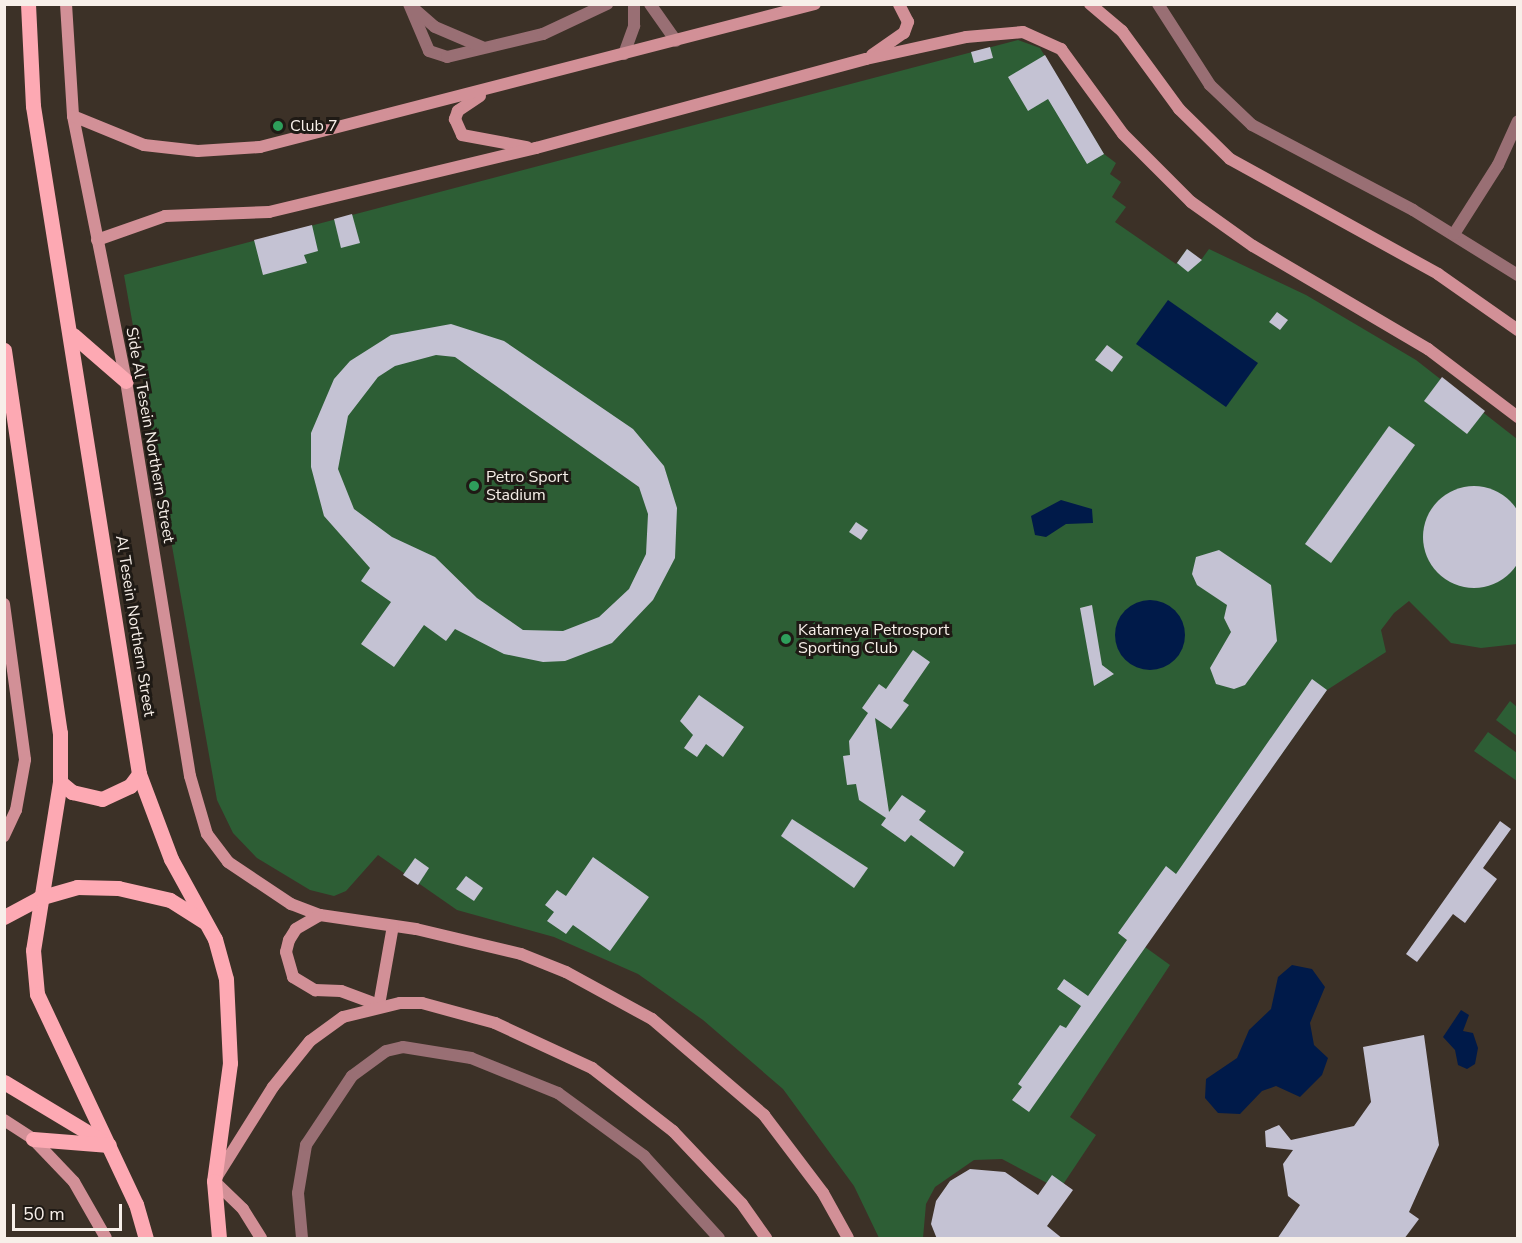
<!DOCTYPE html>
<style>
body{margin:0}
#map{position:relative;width:1522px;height:1243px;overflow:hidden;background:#3c3127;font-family:"Nunito Sans",sans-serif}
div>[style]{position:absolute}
.green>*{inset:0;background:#2d5e35}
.water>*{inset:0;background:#001a49}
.round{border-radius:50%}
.building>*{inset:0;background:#c4c2d3}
.street>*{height:12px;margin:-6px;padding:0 6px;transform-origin:6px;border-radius:6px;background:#996f74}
.secondary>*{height:12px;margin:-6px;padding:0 6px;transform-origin:6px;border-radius:6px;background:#d29097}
.primary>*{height:15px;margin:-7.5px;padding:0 7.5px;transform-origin:7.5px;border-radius:7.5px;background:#fda9b3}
.dots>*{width:16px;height:16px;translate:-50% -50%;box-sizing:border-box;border:3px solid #1f1a15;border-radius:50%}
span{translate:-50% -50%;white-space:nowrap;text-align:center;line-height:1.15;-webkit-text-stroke:6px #1f1a15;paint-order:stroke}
.poi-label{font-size:16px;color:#f7efe9}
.left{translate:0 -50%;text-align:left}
.street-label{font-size:16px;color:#f7efe9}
.frame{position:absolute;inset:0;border:6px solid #f7efe9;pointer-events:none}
.scale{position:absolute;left:12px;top:1204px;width:110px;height:27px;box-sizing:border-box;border:3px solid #f7efe9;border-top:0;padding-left:8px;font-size:18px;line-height:21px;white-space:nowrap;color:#f7efe9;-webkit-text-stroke:4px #1f1a15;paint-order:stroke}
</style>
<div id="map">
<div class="green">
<div style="clip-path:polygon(1018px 40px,1040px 48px,1104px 154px,1116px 163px,1110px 174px,1121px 182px,1112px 197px,1126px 207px,1115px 222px,1176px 264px,1187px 249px,1201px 260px,1209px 249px,1306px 295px,1416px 360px,1517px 439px,1517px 644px,1481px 648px,1451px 643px,1409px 601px,1394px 613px,1381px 630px,1386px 652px,1327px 690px,1145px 947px,1170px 965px,1070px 1117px,1096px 1135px,1064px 1183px,1047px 1183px,1002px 1159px,974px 1160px,935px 1187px,926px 1204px,923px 1238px,879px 1238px,854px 1186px,783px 1089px,703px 1020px,638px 974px,554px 937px,457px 910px,378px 855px,346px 891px,334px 896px,310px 890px,257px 858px,233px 833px,217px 800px,124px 275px)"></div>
<div style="clip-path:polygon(1510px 701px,1517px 707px,1517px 736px,1496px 720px)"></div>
<div style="clip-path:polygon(1488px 732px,1517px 753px,1517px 781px,1474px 751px)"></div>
</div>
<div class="water">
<div style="clip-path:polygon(1168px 300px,1258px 363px,1226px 407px,1136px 344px)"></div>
<div style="clip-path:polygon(1061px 500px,1092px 509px,1093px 523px,1066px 524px,1046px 537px,1035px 535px,1031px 516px)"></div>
<div class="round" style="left:1115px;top:600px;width:70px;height:70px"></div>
<div style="clip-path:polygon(1292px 965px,1312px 969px,1325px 987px,1310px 1023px,1314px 1045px,1328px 1058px,1322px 1075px,1300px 1097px,1276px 1086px,1262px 1091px,1240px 1114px,1218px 1113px,1205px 1098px,1206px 1079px,1237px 1058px,1249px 1030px,1271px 1009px,1278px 977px)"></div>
<div style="clip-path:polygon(1461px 1010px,1469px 1015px,1463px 1031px,1473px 1033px,1478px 1048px,1475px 1064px,1467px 1069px,1458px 1065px,1455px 1050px,1443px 1037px)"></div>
</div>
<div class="building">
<div style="clip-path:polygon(990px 47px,993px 58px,974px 63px,971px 52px)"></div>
<div style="clip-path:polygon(1045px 55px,1104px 154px,1087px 164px,1048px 99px,1028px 111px,1008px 77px)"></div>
<div style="clip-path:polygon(352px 214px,360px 243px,341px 248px,334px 219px)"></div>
<div style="clip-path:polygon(312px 225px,318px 251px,304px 255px,307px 263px,263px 275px,254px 240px)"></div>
<div style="clip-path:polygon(1187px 249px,1202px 260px,1188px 272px,1177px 263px)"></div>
<div style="clip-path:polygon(1277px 312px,1288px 320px,1280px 330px,1269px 322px)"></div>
<div style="clip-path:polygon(evenodd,451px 324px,504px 341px,633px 429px,664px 466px,677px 508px,675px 558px,653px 600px,612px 643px,565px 661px,543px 662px,504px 654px,455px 629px,446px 641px,424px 625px,394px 667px,361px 644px,391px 602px,361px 581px,370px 568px,324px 516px,311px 467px,311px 433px,334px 379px,350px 361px,391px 335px,451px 324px,436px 355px,455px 357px,639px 487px,648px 514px,646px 554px,629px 589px,599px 617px,563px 631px,523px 630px,477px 598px,435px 557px,392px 537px,354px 509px,338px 469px,348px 416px,378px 377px,395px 366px,436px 355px)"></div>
<div style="clip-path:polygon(1107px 345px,1123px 357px,1112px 372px,1095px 360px)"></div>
<div style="clip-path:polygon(1442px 377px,1485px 411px,1467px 434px,1424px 401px)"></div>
<div style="clip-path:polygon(1389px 426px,1415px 445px,1331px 563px,1305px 544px)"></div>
<div class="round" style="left:1423px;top:486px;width:102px;height:102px"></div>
<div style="clip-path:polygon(856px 522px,868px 530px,861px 540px,849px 532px)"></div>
<div style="clip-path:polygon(1219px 550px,1271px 585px,1277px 641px,1245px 685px,1234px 689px,1216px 684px,1210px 668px,1231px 632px,1224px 618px,1227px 605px,1197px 585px,1192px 574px,1196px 557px)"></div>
<div style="clip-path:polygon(1092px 605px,1102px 665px,1114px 674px,1094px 686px,1080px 608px)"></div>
<div style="clip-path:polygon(913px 650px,930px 662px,903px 701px,909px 705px,891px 729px,875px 718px,889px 812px,902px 795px,926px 811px,919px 820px,964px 852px,954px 867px,911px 835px,905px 842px,881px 825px,886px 818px,859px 800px,856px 784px,847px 785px,843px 756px,850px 755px,849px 741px,868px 713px,862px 708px,879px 684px,886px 689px)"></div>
<div style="clip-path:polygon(1312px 679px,1327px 690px,1029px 1112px,1012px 1100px,1022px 1087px,1018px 1084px,1060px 1025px,1066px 1028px,1081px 1006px,1057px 989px,1064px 979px,1088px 996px,1127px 940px,1118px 933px,1166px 866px,1176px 874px)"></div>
<div style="clip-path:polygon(699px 695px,744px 727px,723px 757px,706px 744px,697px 757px,684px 748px,693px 735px,680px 721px)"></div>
<div style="clip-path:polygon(792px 819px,868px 868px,854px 888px,781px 836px)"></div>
<div style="clip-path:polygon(1500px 821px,1511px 829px,1483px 868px,1497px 879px,1465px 923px,1453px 914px,1417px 962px,1406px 954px)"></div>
<div style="clip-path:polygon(593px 857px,649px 897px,610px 951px,573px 925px,566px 934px,547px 921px,554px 912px,545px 905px,557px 890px,566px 896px)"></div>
<div style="clip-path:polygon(415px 858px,429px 868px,418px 885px,403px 875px)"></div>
<div style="clip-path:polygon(466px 876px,483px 888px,474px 901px,456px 889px)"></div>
<div style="clip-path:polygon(1424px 1035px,1439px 1145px,1409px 1212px,1419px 1219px,1404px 1239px,1277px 1239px,1300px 1205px,1288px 1196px,1283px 1164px,1293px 1150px,1266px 1147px,1265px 1131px,1279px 1125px,1291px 1140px,1354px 1126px,1371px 1102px,1363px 1047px)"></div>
<div style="clip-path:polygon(970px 1169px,1005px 1172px,1038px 1195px,1052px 1175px,1073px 1190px,1047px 1226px,1063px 1239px,937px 1239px,931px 1224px,936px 1201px,950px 1181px)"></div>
</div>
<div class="street">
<div style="left:409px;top:4px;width:51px;rotate:66.9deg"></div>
<div style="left:429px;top:51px;width:19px;rotate:18deg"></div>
<div style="left:447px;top:57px;width:99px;rotate:-13.5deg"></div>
<div style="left:543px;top:34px;width:71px;rotate:-25.1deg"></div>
<div style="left:650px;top:4px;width:45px;rotate:54.9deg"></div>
<div style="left:1158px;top:4px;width:96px;rotate:57.3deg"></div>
<div style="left:1210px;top:85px;width:58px;rotate:43.6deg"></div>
<div style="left:1252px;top:125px;width:182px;rotate:27.8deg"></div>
<div style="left:1413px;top:210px;width:123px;rotate:31.8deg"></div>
<div style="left:412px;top:7px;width:30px;rotate:41deg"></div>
<div style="left:435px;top:27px;width:51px;rotate:23.1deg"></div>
<div style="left:624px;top:54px;width:30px;rotate:-70deg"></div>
<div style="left:634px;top:26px;width:22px;rotate:-90deg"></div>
<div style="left:1454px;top:234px;width:82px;rotate:-57.5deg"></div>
<div style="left:1498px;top:165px;width:48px;rotate:-65.6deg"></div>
<div style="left:302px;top:1238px;width:45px;rotate:-95.1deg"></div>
<div style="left:298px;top:1193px;width:49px;rotate:-80.5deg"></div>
<div style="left:306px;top:1145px;width:83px;rotate:-56.3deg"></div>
<div style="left:352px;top:1076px;width:42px;rotate:-36.3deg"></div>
<div style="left:386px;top:1051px;width:17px;rotate:-13deg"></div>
<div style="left:403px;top:1047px;width:69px;rotate:9.2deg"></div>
<div style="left:471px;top:1058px;width:94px;rotate:21.9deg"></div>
<div style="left:558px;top:1093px;width:107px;rotate:36.2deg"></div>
<div style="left:644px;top:1156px;width:111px;rotate:47.6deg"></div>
</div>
<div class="secondary">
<div style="left:66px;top:4px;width:112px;rotate:86.4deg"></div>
<div style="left:73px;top:116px;width:270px;rotate:78.7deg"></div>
<div style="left:126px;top:381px;width:400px;rotate:80.8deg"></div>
<div style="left:190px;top:776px;width:60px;rotate:73.7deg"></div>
<div style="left:207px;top:834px;width:35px;rotate:53deg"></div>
<div style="left:228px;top:862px;width:76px;rotate:33.7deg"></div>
<div style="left:291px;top:904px;width:31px;rotate:21deg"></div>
<div style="left:320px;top:915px;width:97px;rotate:8.3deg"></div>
<div style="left:416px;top:929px;width:108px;rotate:13.4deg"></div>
<div style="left:521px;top:954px;width:48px;rotate:21.8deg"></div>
<div style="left:566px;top:972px;width:98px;rotate:28.7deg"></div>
<div style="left:652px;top:1019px;width:148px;rotate:40.6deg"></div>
<div style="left:764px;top:1115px;width:98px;rotate:52.9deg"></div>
<div style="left:823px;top:1193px;width:51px;rotate:60.9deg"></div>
<div style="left:1090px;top:4px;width:42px;rotate:40.2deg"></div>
<div style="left:1122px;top:31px;width:97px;rotate:53.8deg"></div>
<div style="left:1179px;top:109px;width:71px;rotate:44.4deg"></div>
<div style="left:1230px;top:159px;width:238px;rotate:28.9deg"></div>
<div style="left:1438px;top:274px;width:98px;rotate:35deg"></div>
<div style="left:872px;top:55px;width:39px;rotate:-35deg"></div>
<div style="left:904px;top:33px;width:12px;rotate:-70deg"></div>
<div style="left:908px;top:22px;width:20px;rotate:-117deg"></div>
<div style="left:480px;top:96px;width:27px;rotate:146deg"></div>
<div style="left:458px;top:111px;width:9px;rotate:111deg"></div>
<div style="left:455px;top:119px;width:17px;rotate:66deg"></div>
<div style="left:462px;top:135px;width:66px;rotate:10.5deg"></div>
<div style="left:73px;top:116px;width:77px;rotate:22.2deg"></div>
<div style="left:144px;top:145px;width:54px;rotate:6.3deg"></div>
<div style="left:198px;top:151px;width:62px;rotate:-3.7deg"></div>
<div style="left:260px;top:147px;width:573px;rotate:-14.45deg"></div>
<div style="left:97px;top:240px;width:72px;rotate:-19.4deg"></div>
<div style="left:165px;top:216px;width:104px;rotate:-2.2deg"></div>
<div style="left:269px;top:212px;width:275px;rotate:-13.5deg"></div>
<div style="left:536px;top:148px;width:342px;rotate:-15.1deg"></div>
<div style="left:866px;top:59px;width:102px;rotate:-12.4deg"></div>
<div style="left:966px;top:37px;width:57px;rotate:-5deg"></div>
<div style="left:1023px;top:32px;width:42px;rotate:24.1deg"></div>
<div style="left:1061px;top:49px;width:105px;rotate:53.9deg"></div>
<div style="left:1123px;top:134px;width:96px;rotate:45deg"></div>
<div style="left:1191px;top:202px;width:76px;rotate:35.4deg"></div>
<div style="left:1253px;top:246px;width:203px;rotate:30.5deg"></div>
<div style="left:1428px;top:349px;width:113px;rotate:37.1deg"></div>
<div style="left:4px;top:604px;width:157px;rotate:82.3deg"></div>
<div style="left:25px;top:760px;width:51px;rotate:100.2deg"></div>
<div style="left:16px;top:810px;width:29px;rotate:115deg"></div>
<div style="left:320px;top:915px;width:28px;rotate:150deg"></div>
<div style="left:296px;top:929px;width:13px;rotate:122deg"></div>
<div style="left:289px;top:940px;width:12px;rotate:104deg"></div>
<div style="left:286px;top:952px;width:26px;rotate:74deg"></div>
<div style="left:293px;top:977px;width:26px;rotate:31deg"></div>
<div style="left:315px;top:990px;width:26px;rotate:2deg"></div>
<div style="left:341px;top:991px;width:40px;rotate:20.2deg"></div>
<div style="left:379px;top:1005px;width:80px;rotate:-80deg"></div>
<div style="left:4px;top:1120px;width:35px;rotate:33deg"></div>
<div style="left:33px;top:1139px;width:59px;rotate:46.4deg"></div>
<div style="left:74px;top:1182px;width:64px;rotate:60.3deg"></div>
<div style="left:261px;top:1238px;width:34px;rotate:-122deg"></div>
<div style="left:243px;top:1209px;width:40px;rotate:-136deg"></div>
<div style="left:214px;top:1181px;width:111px;rotate:-57.9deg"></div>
<div style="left:273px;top:1087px;width:59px;rotate:-51.2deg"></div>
<div style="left:310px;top:1041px;width:41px;rotate:-36deg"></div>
<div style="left:343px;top:1017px;width:59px;rotate:-13.8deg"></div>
<div style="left:400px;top:1003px;width:22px"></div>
<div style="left:422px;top:1003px;width:76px;rotate:15.3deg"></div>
<div style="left:495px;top:1023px;width:107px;rotate:24.9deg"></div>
<div style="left:592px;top:1068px;width:103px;rotate:37.9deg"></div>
<div style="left:673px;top:1131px;width:100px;rotate:46.6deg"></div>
<div style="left:742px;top:1204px;width:42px;rotate:54.8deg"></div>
</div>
<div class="primary">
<div style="left:28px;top:4px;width:102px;rotate:87.2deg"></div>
<div style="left:33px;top:106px;width:676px;rotate:80.98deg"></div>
<div style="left:139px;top:774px;width:91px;rotate:69.4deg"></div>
<div style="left:171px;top:859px;width:91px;rotate:61.2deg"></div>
<div style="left:215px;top:939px;width:41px;rotate:74.6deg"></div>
<div style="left:226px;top:979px;width:84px;rotate:87.3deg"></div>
<div style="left:230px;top:1063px;width:119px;rotate:97.7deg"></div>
<div style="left:214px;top:1181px;width:57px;rotate:85deg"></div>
<div style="left:73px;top:335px;width:70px;rotate:41deg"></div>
<div style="left:4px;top:350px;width:387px;rotate:81.7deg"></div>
<div style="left:60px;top:733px;width:49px;rotate:90deg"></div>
<div style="left:60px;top:782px;width:170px;rotate:99.1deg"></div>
<div style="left:33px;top:950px;width:44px;rotate:84.8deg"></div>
<div style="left:37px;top:994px;width:232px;rotate:64.8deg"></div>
<div style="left:136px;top:1204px;width:35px;rotate:74deg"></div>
<div style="left:60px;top:782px;width:16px;rotate:40deg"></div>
<div style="left:72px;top:792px;width:31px;rotate:13deg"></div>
<div style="left:102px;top:799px;width:31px;rotate:-25deg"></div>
<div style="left:130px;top:786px;width:15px;rotate:-53deg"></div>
<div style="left:4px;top:917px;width:40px;rotate:-28deg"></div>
<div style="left:39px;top:898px;width:40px;rotate:-16deg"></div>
<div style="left:77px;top:887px;width:41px;rotate:1.4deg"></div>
<div style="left:118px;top:888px;width:53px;rotate:13deg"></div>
<div style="left:170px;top:900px;width:41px;rotate:32.2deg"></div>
<div style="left:4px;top:1082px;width:120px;rotate:31deg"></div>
<div style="left:33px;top:1139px;width:76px;rotate:4.5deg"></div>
</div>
<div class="dots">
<div style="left:278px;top:126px;background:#2e9e5b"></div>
<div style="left:474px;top:486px;background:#2e9e5b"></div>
<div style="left:786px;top:639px;background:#2e9e5b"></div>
</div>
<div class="poi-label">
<span class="left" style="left:290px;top:126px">Club 7</span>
<span class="left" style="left:486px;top:486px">Petro Sport<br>Stadium</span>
<span class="left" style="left:798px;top:639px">Katameya Petrosport<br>Sporting Club</span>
</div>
<div class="street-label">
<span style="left:150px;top:435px;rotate:80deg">Side Al Tesein Northern Street</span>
<span style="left:135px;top:626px;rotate:81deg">Al Tesein Northern Street</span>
</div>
<div class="frame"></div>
<div class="scale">50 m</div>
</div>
